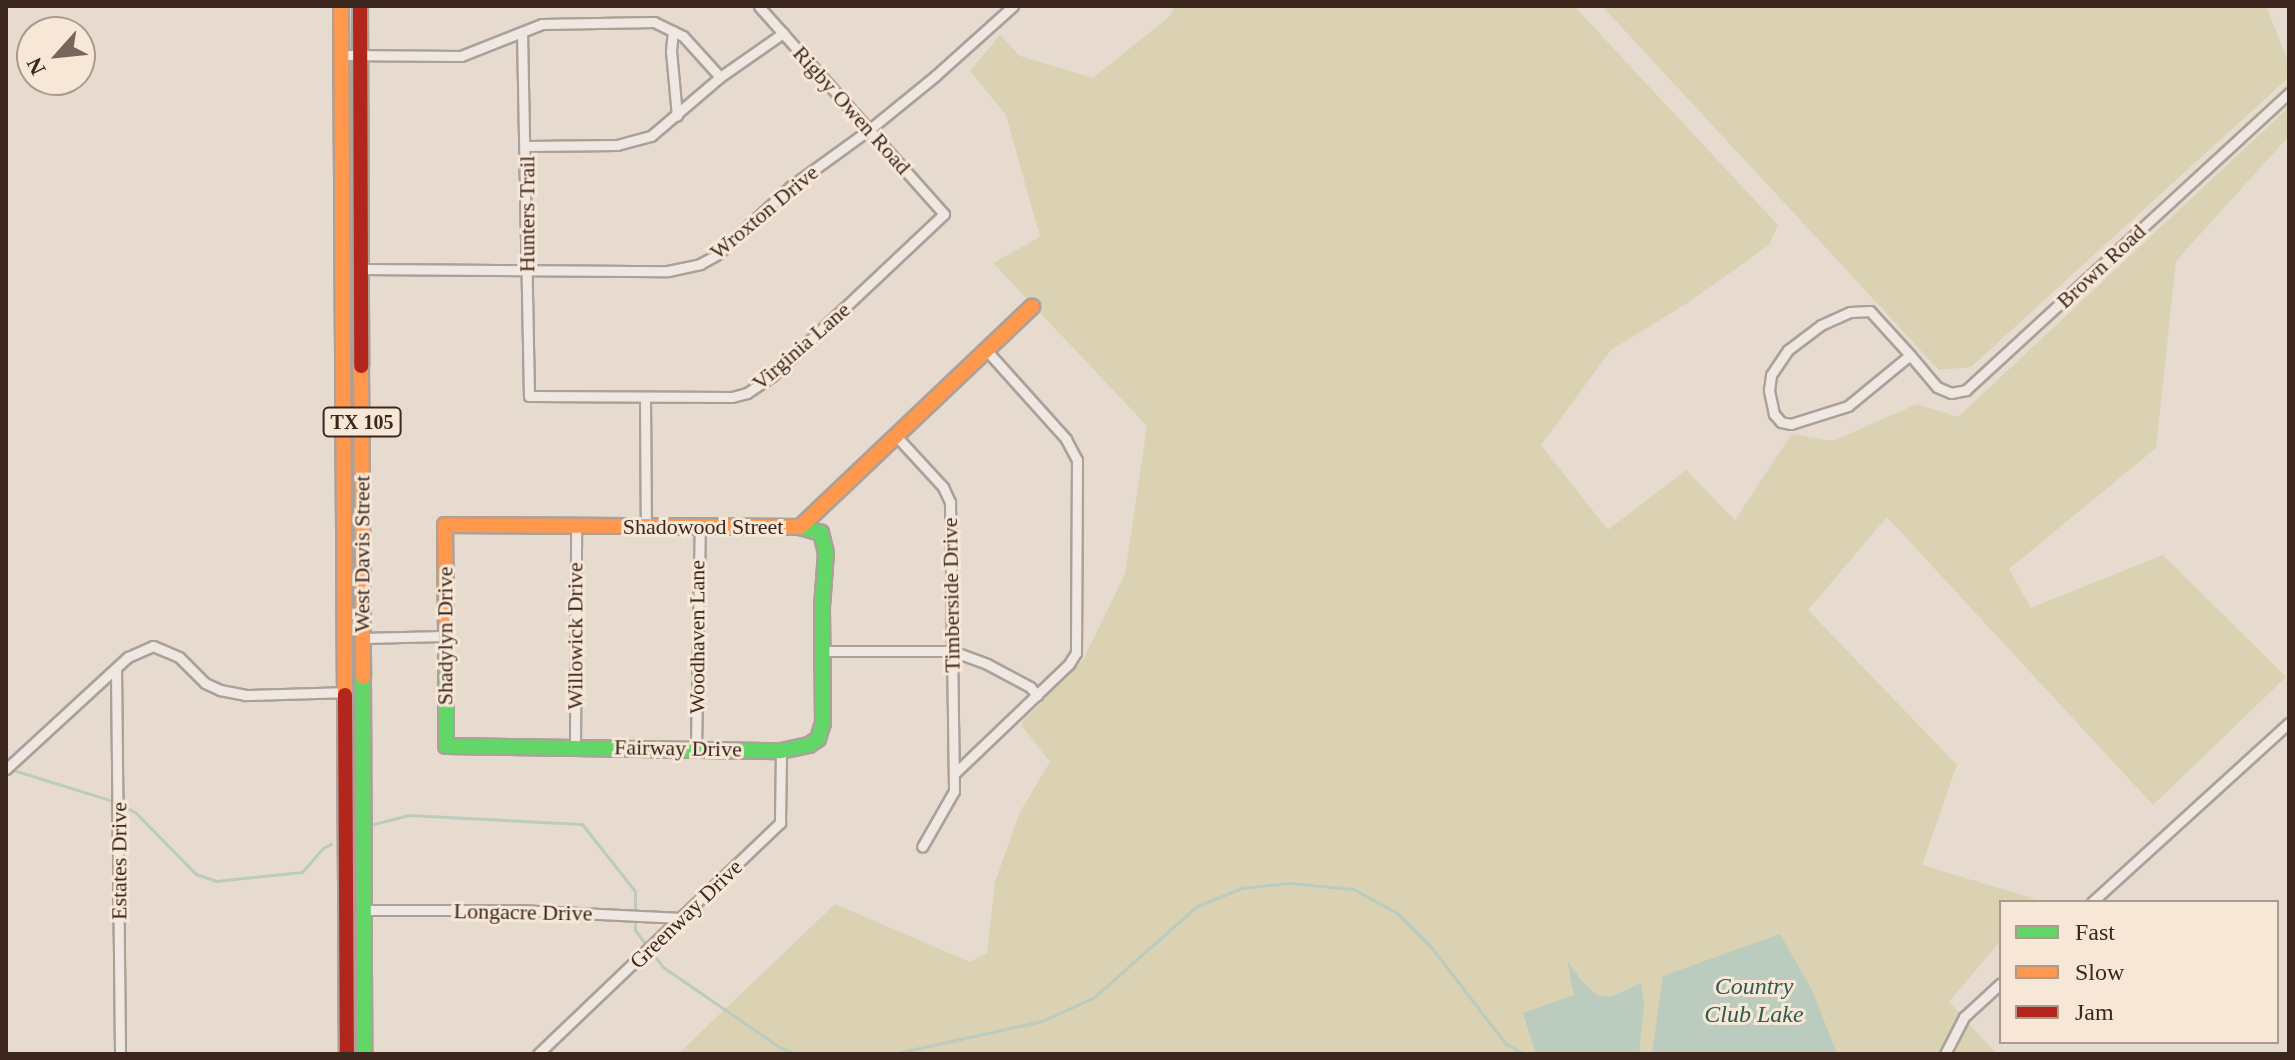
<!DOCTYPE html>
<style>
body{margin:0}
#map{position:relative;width:2295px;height:1060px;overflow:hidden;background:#e7dbd0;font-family:Georgia,serif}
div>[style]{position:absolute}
.green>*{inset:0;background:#dad2b2}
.water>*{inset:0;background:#bbcbbe}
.stream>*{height:3px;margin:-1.5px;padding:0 1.5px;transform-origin:1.5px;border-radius:1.5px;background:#bbcbbe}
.roads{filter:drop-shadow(2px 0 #aca198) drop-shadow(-2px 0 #aca198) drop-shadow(0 2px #aca198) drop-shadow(0 -2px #aca198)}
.street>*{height:9px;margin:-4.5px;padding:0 4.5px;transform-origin:4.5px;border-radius:4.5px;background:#efe8e2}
.fast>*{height:14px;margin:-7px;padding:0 7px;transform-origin:7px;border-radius:7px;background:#63d668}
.slow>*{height:14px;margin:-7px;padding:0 7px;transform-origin:7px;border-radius:7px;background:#ff974d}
.jam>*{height:14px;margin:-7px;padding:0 7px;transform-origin:7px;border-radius:7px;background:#b3261e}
span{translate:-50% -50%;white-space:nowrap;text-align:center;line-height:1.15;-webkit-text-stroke:6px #f7e7d7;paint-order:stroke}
.shield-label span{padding:2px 6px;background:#f7e7d7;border:2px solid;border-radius:6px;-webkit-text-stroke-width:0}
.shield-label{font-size:20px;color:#3c271f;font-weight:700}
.street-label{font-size:22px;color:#3c271f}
.water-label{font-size:24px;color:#2e5c50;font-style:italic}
.frame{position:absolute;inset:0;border:8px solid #3c271f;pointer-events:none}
.legend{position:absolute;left:1999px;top:900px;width:280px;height:144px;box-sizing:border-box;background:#f7e7d7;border:2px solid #ac9a8d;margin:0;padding:10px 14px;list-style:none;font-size:24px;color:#3c271f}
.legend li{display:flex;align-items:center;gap:16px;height:40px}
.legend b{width:40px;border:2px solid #ac9a8d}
.north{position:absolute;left:16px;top:16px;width:80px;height:80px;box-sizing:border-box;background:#f7e7d7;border:2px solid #ac9a8d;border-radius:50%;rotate:243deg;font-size:22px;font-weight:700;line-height:32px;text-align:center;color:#3c271f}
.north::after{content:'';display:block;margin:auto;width:28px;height:36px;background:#78665d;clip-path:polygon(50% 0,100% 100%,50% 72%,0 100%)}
</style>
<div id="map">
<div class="green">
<div style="clip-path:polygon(1175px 6px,1574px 6px,1778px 225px,1769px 245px,1689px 302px,1611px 350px,1541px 445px,1608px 530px,1686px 470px,1735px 520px,1792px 434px,1833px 441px,1917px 404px,1958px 417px,2289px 107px,2289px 136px,2176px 261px,2156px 448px,2009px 569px,2031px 608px,2163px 555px,2286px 677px,2153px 805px,1887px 517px,1808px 610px,1957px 765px,1922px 865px,2036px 899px,2001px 902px,2001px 940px,1949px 1002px,1997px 1054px,678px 1054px,835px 904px,970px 962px,987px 953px,995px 882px,1020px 812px,1050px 762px,1022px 726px,1023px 721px,1083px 660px,1125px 574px,1147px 426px,993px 263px,1040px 237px,1006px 115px,970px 71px,1000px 35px,1020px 56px,1093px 78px,1169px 17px)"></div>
<div style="clip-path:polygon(1602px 6px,2266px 6px,2289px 64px,2289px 77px,1971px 367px,1939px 370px)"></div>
</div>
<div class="water">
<div style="clip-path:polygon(1780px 934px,1812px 990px,1837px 1054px,1652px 1054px,1663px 976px)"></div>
<div style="clip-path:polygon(1567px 960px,1581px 980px,1597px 995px,1611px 997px,1641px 983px,1644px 1004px,1639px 1054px,1536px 1054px,1523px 1013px,1574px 995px)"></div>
</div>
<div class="stream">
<div style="left:10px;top:769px;width:108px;rotate:17.3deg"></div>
<div style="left:120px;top:804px;width:18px;rotate:29deg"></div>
<div style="left:136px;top:813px;width:86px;rotate:45.5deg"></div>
<div style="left:196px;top:874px;width:21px;rotate:19deg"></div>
<div style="left:216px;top:881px;width:86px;rotate:-6deg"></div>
<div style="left:302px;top:872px;width:32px;rotate:-49deg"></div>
<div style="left:323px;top:848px;width:9px;rotate:-27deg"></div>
<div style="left:370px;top:825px;width:40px;rotate:-14.4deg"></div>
<div style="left:409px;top:815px;width:173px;rotate:3deg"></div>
<div style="left:582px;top:824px;width:85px;rotate:51.7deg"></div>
<div style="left:635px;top:891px;width:21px;rotate:90deg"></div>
<div style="left:635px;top:920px;width:10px;rotate:90deg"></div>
<div style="left:635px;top:930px;width:46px;rotate:52.9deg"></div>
<div style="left:663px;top:967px;width:143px;rotate:34.5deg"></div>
<div style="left:781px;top:1048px;width:16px;rotate:22deg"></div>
<div style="left:892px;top:1054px;width:154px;rotate:-12.4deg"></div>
<div style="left:1042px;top:1021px;width:56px;rotate:-24.3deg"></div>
<div style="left:1093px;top:998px;width:139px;rotate:-41.5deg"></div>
<div style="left:1197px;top:906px;width:48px;rotate:-21.8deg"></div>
<div style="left:1242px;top:888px;width:47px;rotate:-6.1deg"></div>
<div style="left:1289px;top:883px;width:64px;rotate:5.4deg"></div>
<div style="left:1353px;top:889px;width:50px;rotate:28.6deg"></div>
<div style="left:1397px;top:913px;width:49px;rotate:45deg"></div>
<div style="left:1432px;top:948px;width:120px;rotate:52.5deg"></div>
<div style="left:1505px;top:1043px;width:22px;rotate:30deg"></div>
</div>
<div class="roads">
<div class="street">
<div style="left:673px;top:31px;width:20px;rotate:96deg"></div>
<div style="left:671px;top:51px;width:65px;rotate:84.7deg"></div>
<div style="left:522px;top:32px;width:364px;rotate:88.9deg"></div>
<div style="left:529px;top:396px;width:203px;rotate:0.3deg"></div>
<div style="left:732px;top:397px;width:16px;rotate:-15deg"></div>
<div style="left:747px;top:393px;width:30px;rotate:-34deg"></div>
<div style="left:772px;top:376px;width:236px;rotate:-43.3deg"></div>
<div style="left:944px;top:214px;width:278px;rotate:-131.7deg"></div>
<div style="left:341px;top:55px;width:120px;rotate:0.5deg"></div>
<div style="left:461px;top:56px;width:87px;rotate:-21.6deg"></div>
<div style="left:542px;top:24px;width:112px;rotate:-1deg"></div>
<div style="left:654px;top:22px;width:32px;rotate:26deg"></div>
<div style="left:683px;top:36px;width:55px;rotate:47.9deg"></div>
<div style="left:527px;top:146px;width:90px;rotate:-0.6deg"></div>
<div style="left:617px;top:145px;width:35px;rotate:-15deg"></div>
<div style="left:651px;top:136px;width:91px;rotate:-40.5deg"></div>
<div style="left:720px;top:77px;width:77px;rotate:-34.9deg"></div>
<div style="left:363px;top:269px;width:305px;rotate:0.4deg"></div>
<div style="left:668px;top:271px;width:33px;rotate:-12deg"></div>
<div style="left:700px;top:264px;width:21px;rotate:-29deg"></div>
<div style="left:718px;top:254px;width:98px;rotate:-42.9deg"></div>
<div style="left:790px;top:187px;width:99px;rotate:-35.9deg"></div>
<div style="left:870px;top:129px;width:84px;rotate:-39.2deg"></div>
<div style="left:935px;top:76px;width:105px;rotate:-41.9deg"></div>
<div style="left:1870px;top:311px;width:59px;rotate:47.7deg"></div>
<div style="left:1910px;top:355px;width:80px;rotate:140.6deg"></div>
<div style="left:1848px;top:406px;width:60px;rotate:162.5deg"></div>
<div style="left:1791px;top:424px;width:10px;rotate:-169deg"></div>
<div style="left:1781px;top:422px;width:11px;rotate:-131deg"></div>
<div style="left:1774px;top:414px;width:25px;rotate:-102deg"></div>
<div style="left:1769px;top:390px;width:15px;rotate:-82deg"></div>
<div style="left:1771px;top:375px;width:30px;rotate:-56deg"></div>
<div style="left:1788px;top:350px;width:41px;rotate:-37.1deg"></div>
<div style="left:1821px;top:325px;width:32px;rotate:-24deg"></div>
<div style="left:1850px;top:312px;width:20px;rotate:-3deg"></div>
<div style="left:1910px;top:355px;width:42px;rotate:49.8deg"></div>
<div style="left:1937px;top:387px;width:15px;rotate:23deg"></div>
<div style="left:1951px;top:393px;width:15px;rotate:-11deg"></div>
<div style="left:1966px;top:390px;width:439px;rotate:-42.6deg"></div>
<div style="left:645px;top:397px;width:129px;rotate:89.6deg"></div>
<div style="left:897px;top:437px;width:68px;rotate:47.4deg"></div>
<div style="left:943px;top:487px;width:17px;rotate:65deg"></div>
<div style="left:950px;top:502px;width:289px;rotate:89.2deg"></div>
<div style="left:954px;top:791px;width:64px;rotate:119.7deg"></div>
<div style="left:363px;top:638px;width:81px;rotate:-1.4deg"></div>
<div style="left:825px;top:651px;width:127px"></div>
<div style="left:952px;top:651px;width:37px;rotate:20deg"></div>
<div style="left:987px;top:664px;width:49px;rotate:28.1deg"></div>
<div style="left:1030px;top:687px;width:11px;rotate:49deg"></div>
<div style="left:116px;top:668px;width:386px;rotate:89.4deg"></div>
<div style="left:575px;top:745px;width:219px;rotate:-89.7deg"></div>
<div style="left:696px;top:747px;width:219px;rotate:-89deg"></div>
<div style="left:6px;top:769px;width:166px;rotate:-42.6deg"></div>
<div style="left:128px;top:657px;width:27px;rotate:-24deg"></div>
<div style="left:153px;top:646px;width:28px;rotate:23deg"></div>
<div style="left:179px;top:657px;width:37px;rotate:45deg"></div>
<div style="left:205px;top:683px;width:17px;rotate:25deg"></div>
<div style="left:220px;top:690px;width:25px;rotate:11deg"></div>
<div style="left:245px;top:695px;width:100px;rotate:-1.7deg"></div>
<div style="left:955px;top:773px;width:158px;rotate:-43.7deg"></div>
<div style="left:1069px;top:664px;width:13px;rotate:-58deg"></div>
<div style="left:1076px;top:653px;width:193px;rotate:-89.7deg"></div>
<div style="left:1077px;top:460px;width:24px;rotate:-118deg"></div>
<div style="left:1066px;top:439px;width:117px;rotate:-131.9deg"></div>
<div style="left:2092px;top:902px;width:266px;rotate:-42.3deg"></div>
<div style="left:364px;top:910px;width:154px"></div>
<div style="left:518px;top:910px;width:164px;rotate:2.8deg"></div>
<div style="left:538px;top:1054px;width:335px;rotate:-43.7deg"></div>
<div style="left:780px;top:823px;width:72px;rotate:-89.2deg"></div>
<div style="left:1945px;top:1054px;width:42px;rotate:-62.8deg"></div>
<div style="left:1964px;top:1017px;width:50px;rotate:-42.6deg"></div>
</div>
<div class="fast">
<div style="left:446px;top:636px;width:110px;rotate:90deg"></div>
<div style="left:446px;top:746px;width:335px;rotate:0.9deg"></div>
<div style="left:781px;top:751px;width:29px;rotate:-12deg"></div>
<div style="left:809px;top:745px;width:11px;rotate:-34deg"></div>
<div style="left:818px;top:739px;width:17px;rotate:-73deg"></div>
<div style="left:823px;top:723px;width:116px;rotate:-90.5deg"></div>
<div style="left:822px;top:607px;width:54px;rotate:-85.8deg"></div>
<div style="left:826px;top:553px;width:21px;rotate:-104deg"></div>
<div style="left:821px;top:533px;width:22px;rotate:-164deg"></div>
<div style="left:363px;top:677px;width:377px;rotate:89.8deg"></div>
</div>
<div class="slow">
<div style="left:341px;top:6px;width:689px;rotate:89.67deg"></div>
<div style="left:361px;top:366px;width:311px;rotate:89.6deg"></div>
<div style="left:446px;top:636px;width:111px;rotate:-90.5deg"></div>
<div style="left:445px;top:525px;width:355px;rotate:0.3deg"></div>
<div style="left:800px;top:527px;width:320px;rotate:-43.5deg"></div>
</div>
<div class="jam">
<div style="left:360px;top:6px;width:360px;rotate:89.8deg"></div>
<div style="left:345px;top:695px;width:359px;rotate:89.7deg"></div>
</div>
</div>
<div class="shield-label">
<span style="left:362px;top:422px">TX 105</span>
</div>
<div class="street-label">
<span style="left:852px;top:110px;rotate:48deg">Rigby Owen Road</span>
<span style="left:764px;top:212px;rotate:-40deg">Wroxton Drive</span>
<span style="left:527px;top:214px;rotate:-90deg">Hunters Trail</span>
<span style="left:2101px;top:266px;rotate:-43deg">Brown Road</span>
<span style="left:801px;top:346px;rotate:-41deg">Virginia Lane</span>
<span style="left:703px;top:527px">Shadowood Street</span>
<span style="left:362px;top:554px;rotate:-90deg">West Davis Street</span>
<span style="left:951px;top:595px;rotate:-91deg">Timberside Drive</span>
<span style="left:445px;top:636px;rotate:-90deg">Shadylyn Drive</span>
<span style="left:575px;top:636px;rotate:-90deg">Willowick Drive</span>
<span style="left:697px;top:637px;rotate:-90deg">Woodhaven Lane</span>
<span style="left:678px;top:748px;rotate:1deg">Fairway Drive</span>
<span style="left:119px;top:861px;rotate:-90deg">Estates Drive</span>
<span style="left:523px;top:912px;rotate:1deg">Longacre Drive</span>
<span style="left:686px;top:914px;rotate:-44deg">Greenway Drive</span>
</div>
<div class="water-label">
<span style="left:1754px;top:1001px">Country<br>Club Lake</span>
</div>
<div class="frame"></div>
<ul class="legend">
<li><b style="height:10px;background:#63d668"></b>Fast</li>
<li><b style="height:10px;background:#ff974d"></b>Slow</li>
<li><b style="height:10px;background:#b3261e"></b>Jam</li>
</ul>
<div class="north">N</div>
</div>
